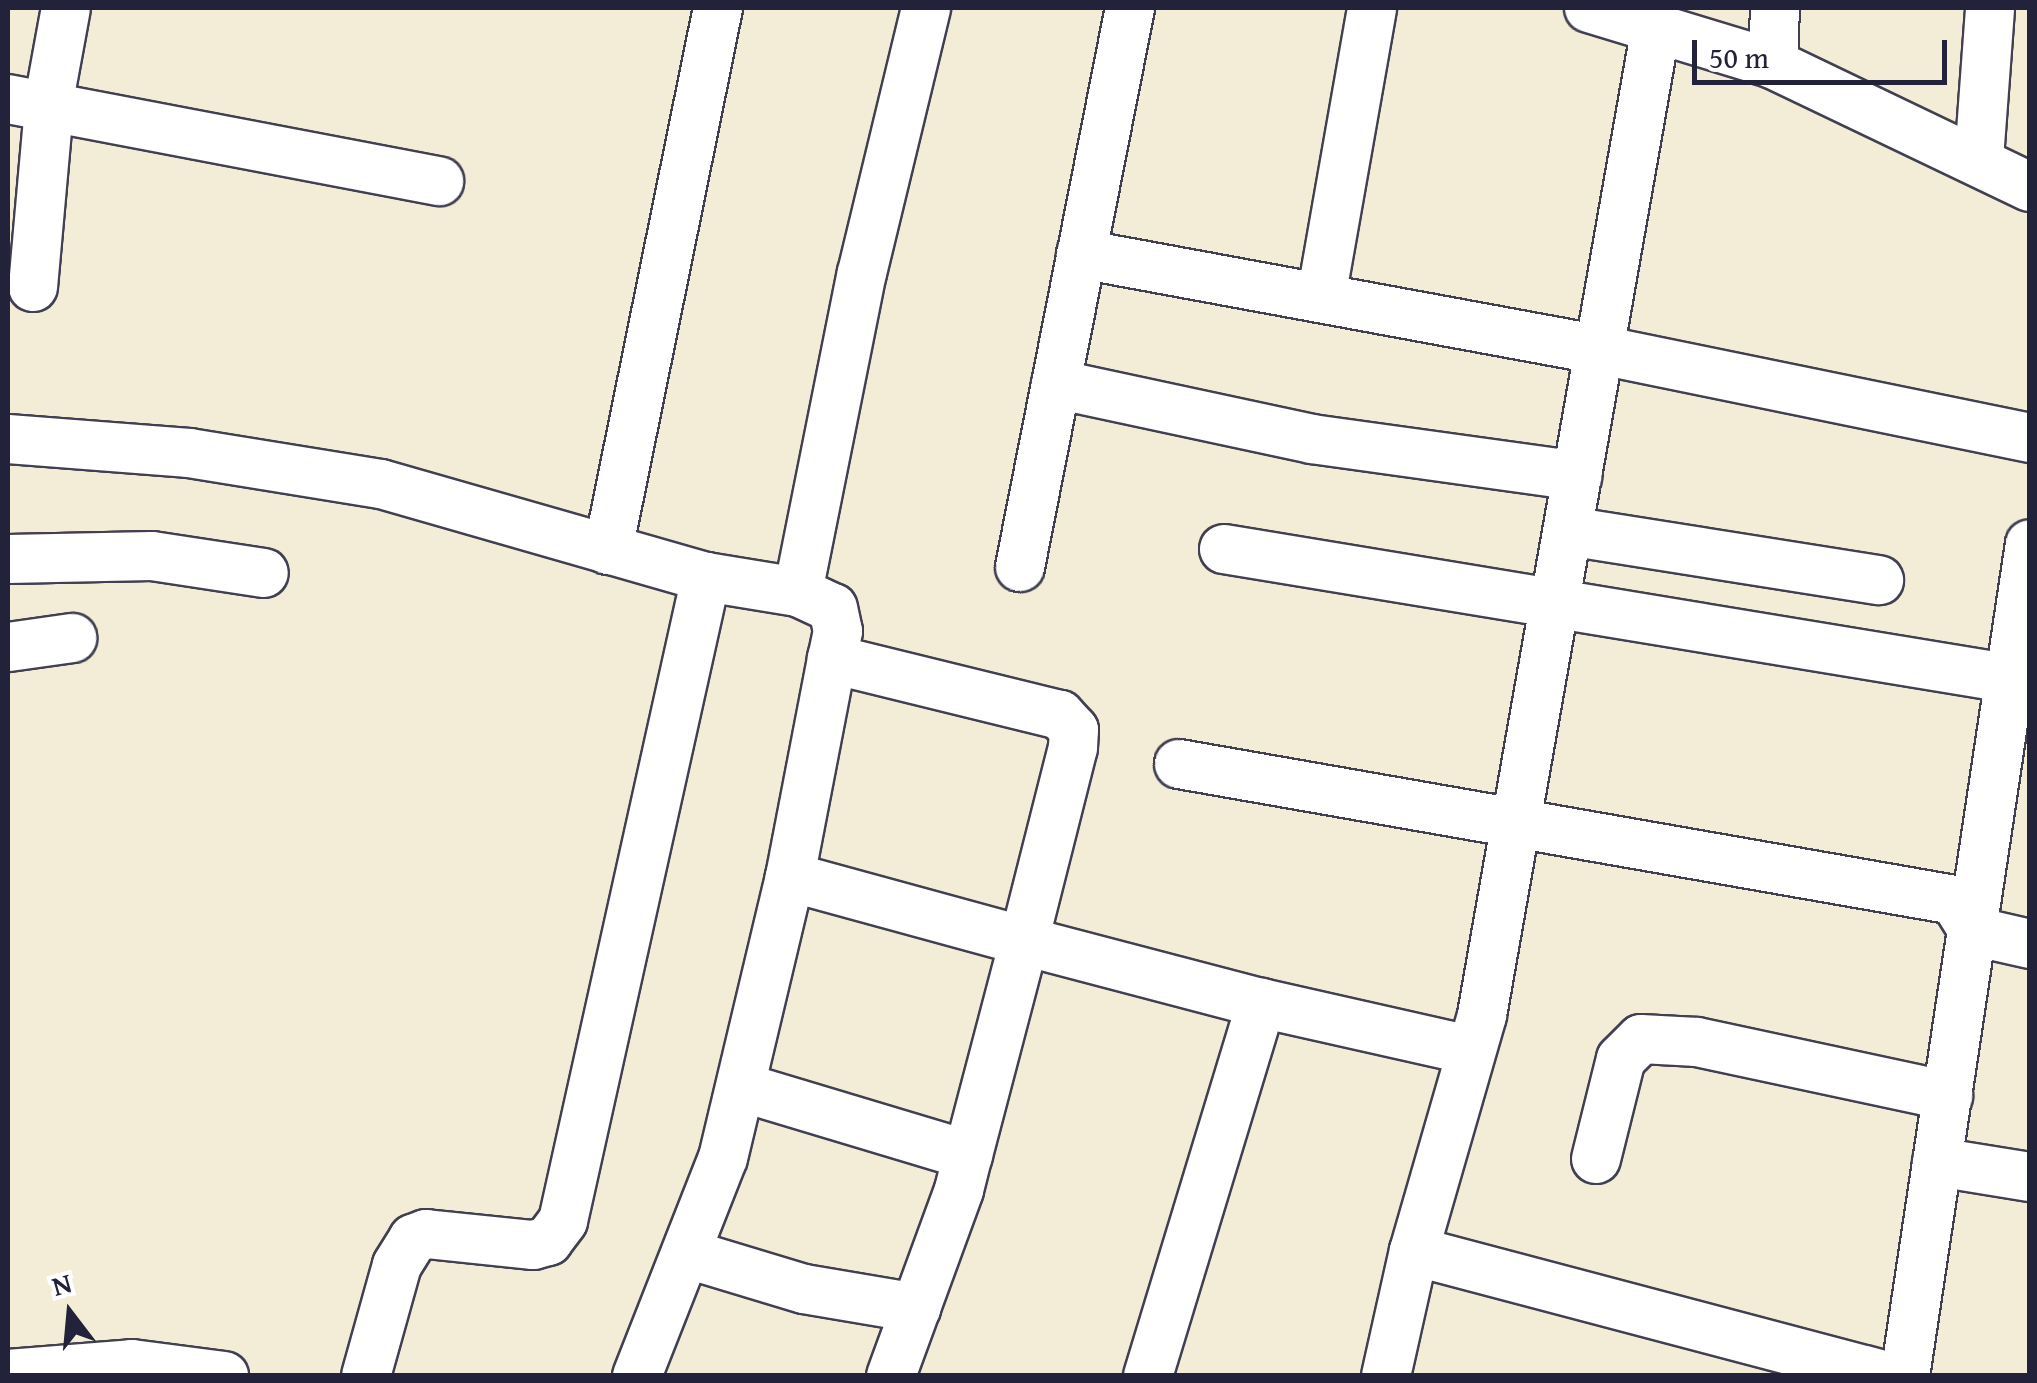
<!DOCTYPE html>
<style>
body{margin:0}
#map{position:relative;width:2037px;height:1383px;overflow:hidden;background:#f3ecd6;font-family:"Gentium Book Plus",serif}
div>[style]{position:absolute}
.roads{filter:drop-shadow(2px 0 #414052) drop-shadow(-2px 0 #414052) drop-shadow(0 2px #414052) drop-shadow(0 -2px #414052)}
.minor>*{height:48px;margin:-24px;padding:0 24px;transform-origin:24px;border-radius:24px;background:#fff}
span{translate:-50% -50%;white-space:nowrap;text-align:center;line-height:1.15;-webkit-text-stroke:10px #fff;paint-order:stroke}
.frame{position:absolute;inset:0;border:10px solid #22223b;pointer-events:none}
.north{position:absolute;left:20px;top:1263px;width:100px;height:100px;-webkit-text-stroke:8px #fff;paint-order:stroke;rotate:344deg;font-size:28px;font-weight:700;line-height:40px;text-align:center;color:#22223b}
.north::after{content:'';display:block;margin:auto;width:35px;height:45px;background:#22223b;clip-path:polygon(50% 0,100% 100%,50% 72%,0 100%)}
.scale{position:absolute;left:1692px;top:40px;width:255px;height:45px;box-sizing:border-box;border:5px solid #22223b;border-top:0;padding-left:12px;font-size:30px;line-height:35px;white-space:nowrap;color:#22223b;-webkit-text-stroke:8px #fff;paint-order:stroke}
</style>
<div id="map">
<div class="roads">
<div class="minor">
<div style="left:1589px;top:8px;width:192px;rotate:16.9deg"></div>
<div style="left:1773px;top:64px;width:285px;rotate:25.6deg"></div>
<div style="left:1773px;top:64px;width:56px;rotate:-88deg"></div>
<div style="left:8px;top:99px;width:439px;rotate:10.8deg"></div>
<div style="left:1979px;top:159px;width:151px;rotate:-85.8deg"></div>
<div style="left:1081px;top:254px;width:529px;rotate:10.46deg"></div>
<div style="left:1601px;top:350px;width:438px;rotate:11.6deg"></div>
<div style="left:33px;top:287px;width:193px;rotate:-84.9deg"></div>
<div style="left:50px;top:95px;width:88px;rotate:-79.6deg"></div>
<div style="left:1321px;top:298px;width:294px;rotate:-80deg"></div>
<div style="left:1056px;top:384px;width:262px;rotate:12.1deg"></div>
<div style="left:1312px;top:439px;width:268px;rotate:7.9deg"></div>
<div style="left:8px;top:439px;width:182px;rotate:4.4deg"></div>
<div style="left:189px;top:453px;width:194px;rotate:9.2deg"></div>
<div style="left:381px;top:484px;width:338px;rotate:16deg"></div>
<div style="left:706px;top:577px;width:93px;rotate:9.3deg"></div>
<div style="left:798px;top:592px;width:38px;rotate:25deg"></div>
<div style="left:833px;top:608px;width:24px;rotate:78deg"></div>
<div style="left:838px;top:631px;width:29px;rotate:102deg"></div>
<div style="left:1568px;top:531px;width:315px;rotate:9deg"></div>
<div style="left:1224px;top:549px;width:794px;rotate:9.36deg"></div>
<div style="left:608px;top:550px;width:553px;rotate:-78.53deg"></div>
<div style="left:8px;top:559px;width:144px;rotate:-1.2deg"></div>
<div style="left:152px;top:556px;width:113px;rotate:8.6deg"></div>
<div style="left:1020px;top:567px;width:570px;rotate:-78.87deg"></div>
<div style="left:798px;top:592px;width:325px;rotate:-78.7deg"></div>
<div style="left:862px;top:273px;width:273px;rotate:-76.4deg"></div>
<div style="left:8px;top:647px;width:65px;rotate:-8deg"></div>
<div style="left:1179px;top:764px;width:787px;rotate:9.95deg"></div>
<div style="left:1954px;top:900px;width:36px;rotate:58deg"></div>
<div style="left:1973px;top:931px;width:58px;rotate:12.8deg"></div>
<div style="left:741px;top:1087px;width:237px;rotate:16.7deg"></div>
<div style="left:1596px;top:1159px;width:103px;rotate:-76deg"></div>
<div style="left:1621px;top:1059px;width:28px;rotate:-45deg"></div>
<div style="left:1641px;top:1039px;width:56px;rotate:3.1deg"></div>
<div style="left:1697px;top:1042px;width:257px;rotate:12.1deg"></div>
<div style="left:1937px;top:1162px;width:94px;rotate:9.2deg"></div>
<div style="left:1414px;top:1251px;width:488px;rotate:14.8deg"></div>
<div style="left:688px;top:1254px;width:121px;rotate:16.8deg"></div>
<div style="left:804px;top:1289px;width:114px;rotate:9.6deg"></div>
<div style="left:8px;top:1374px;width:124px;rotate:-4.6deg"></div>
<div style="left:132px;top:1364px;width:93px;rotate:7.4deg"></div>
<div style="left:366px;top:1376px;width:115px;rotate:-74.4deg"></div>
<div style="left:397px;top:1265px;width:31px;rotate:-58deg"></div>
<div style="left:413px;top:1239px;width:14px;rotate:-21deg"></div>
<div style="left:426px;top:1234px;width:108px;rotate:5.9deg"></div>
<div style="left:533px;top:1245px;width:16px;rotate:-15deg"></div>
<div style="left:548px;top:1241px;width:25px;rotate:-53deg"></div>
<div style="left:563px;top:1221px;width:660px;rotate:-77.48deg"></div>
<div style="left:637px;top:1376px;width:234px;rotate:-68.5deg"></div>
<div style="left:723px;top:1158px;width:289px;rotate:-76.6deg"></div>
<div style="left:891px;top:1376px;width:198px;rotate:-69.9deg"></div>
<div style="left:959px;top:1190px;width:36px;rotate:-76deg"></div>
<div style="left:968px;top:1155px;width:221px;rotate:-75.3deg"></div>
<div style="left:1024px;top:941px;width:199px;rotate:-75.8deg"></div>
<div style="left:1073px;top:748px;width:18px;rotate:-87deg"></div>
<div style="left:1074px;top:730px;width:21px;rotate:-133deg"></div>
<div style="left:1060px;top:715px;width:235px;rotate:-166.2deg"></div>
<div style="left:832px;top:659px;width:222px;rotate:100.9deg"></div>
<div style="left:790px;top:877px;width:243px;rotate:15.3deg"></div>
<div style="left:1024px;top:941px;width:245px;rotate:14.7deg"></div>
<div style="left:1261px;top:1003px;width:214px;rotate:12.7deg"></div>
<div style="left:1148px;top:1376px;width:390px;rotate:-73.1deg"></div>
<div style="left:1386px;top:1376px;width:128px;rotate:-77.4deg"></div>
<div style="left:1414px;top:1251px;width:246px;rotate:-73.9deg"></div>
<div style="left:1482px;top:1015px;width:1003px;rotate:-80.01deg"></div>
<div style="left:1905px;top:1376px;width:841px;rotate:-81.46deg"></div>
</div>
</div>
<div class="frame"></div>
<div class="north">N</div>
<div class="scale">50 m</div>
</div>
